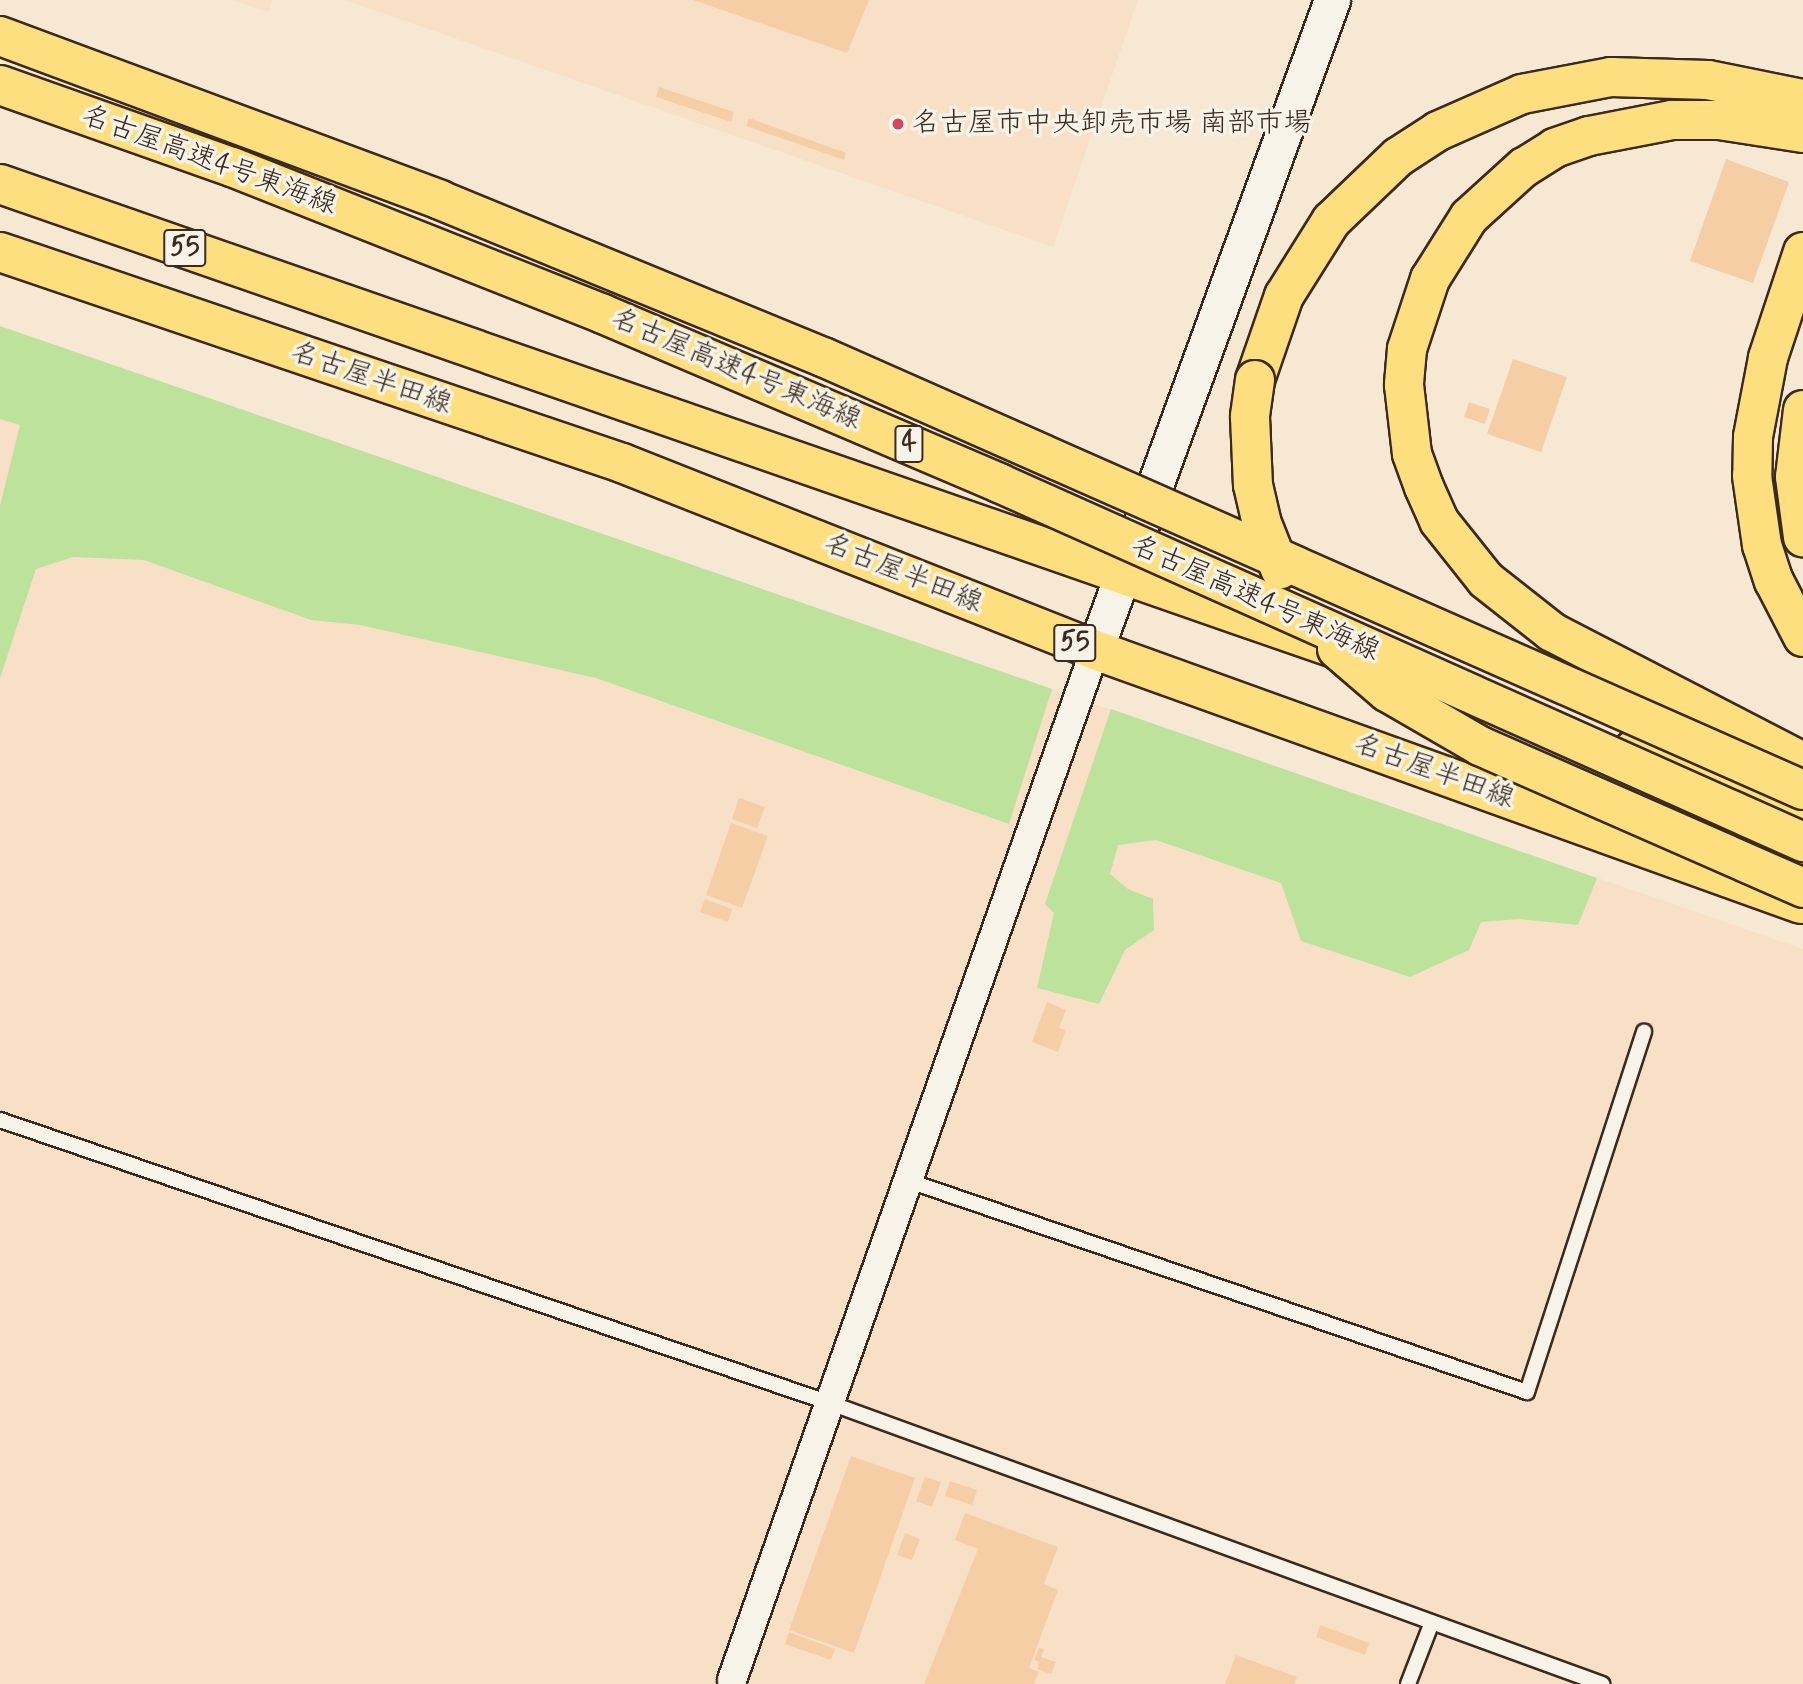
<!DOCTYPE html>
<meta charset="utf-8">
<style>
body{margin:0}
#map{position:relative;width:1803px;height:1684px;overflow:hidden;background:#f7e8d4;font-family:Mynerve,"Klee One",sans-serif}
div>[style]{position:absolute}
.built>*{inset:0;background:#f7e0c6}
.green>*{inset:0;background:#bce29c}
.building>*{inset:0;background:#f6cea5}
.roads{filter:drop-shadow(2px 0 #3b2a1e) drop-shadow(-2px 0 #3b2a1e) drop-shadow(0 2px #3b2a1e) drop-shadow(0 -2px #3b2a1e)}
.service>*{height:14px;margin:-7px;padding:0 7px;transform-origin:7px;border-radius:7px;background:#f7f3e8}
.minor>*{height:28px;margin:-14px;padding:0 14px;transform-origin:14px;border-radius:14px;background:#f7f3e8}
.tertiary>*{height:35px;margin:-17.5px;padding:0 17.5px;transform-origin:17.5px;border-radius:17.5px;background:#f7f3e8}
.primary>*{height:38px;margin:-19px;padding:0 19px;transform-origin:19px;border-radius:19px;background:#fddf80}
.motorway>*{height:38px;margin:-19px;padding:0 19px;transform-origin:19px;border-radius:19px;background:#fddf80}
.bridges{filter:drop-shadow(2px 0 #3b2a1e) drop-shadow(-2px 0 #3b2a1e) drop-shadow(0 2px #3b2a1e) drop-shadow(0 -2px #3b2a1e)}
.motorway-bridge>*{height:38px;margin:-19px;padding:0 19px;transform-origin:19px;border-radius:19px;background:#fddf80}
.dots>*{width:19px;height:19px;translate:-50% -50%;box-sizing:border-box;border:4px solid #f7f3e8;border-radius:50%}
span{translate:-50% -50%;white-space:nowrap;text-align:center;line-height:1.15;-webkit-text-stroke:7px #f7f3e8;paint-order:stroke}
.shield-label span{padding:2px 5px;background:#f7f3e8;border:2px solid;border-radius:5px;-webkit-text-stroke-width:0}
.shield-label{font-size:26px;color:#3b2a1e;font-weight:700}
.poi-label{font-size:28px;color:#3b2a1e}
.left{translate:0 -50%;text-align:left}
.street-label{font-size:28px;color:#3b2a1e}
</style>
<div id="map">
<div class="built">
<div style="clip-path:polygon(233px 0,272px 0,268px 12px)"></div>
<div style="clip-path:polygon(345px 0,1138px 0,1053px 247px)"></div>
<div style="clip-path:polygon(0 326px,1803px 949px,1803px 1684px,0 1684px)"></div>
</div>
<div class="green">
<div style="clip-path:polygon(0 326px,1052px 689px,1009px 824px,596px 678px,360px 625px,311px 620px,144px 560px,73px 557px,36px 569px,0 678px,0 506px,20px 425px,0 419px)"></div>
<div style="clip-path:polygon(1111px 709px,1597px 878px,1578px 925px,1519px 919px,1481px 922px,1469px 950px,1410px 977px,1301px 941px,1281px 883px,1156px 840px,1118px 845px,1110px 874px,1128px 889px,1153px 899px,1154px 930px,1125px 950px,1099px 1004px,1037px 988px,1054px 913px,1045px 904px)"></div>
</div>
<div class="building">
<div style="clip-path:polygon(693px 0,869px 0,847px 53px)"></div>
<div style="clip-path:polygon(659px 87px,734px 112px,731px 122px,656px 97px)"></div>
<div style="clip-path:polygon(749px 118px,846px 153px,844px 160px,746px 126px)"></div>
<div style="clip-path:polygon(1726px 159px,1789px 182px,1753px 283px,1690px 261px)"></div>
<div style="clip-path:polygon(1513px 359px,1567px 377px,1541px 452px,1487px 434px)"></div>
<div style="clip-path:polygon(1469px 402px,1490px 409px,1485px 424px,1464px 417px)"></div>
<div style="clip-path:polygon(739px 798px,765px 807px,757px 828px,732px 819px)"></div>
<div style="clip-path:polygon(731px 823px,768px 836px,742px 908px,706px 895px)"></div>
<div style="clip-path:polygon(705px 899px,732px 909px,728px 922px,700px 912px)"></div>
<div style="clip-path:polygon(1047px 1002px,1066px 1010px,1059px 1028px,1066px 1030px,1058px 1052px,1032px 1042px)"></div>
<div style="clip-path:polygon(851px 1456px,915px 1478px,854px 1653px,789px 1630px)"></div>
<div style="clip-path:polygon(925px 1477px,941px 1482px,932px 1507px,916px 1501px)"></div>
<div style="clip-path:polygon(950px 1481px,977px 1490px,972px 1505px,945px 1496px)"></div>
<div style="clip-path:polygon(965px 1513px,1058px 1547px,1044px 1584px,1058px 1590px,1029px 1668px,1039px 1672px,1034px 1684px,924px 1684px,978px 1549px,955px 1540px)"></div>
<div style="clip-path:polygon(905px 1533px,920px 1539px,912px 1560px,897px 1555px)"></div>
<div style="clip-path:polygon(1320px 1625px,1369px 1643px,1365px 1655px,1316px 1637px)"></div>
<div style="clip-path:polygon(789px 1632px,835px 1649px,831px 1660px,785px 1644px)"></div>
<div style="clip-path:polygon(1039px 1648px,1044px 1649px,1041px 1657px,1056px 1662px,1051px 1674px,1037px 1669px,1039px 1662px,1034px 1660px)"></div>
<div style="clip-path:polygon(1236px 1655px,1297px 1677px,1294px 1684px,1225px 1684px)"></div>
</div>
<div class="roads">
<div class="service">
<div style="left:0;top:1120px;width:877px;rotate:18.83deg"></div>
<div style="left:830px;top:1403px;width:822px;rotate:20deg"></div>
<div style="left:909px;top:1181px;width:653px;rotate:18.85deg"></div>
<div style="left:1527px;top:1392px;width:379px;rotate:-72deg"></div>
<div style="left:1408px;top:1684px;width:66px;rotate:-68.8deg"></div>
</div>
<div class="minor">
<div style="left:732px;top:1680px;width:1092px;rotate:-70.59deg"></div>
</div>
<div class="tertiary">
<div style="left:1095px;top:650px;width:692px;rotate:-69.97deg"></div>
</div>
<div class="primary">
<div style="left:0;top:184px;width:1412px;rotate:19.18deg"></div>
<div style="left:0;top:252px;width:657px;rotate:18.74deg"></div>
<div style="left:622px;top:463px;width:509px;rotate:21.57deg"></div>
<div style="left:1095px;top:650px;width:750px;rotate:19.79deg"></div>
<div style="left:1633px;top:750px;width:180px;rotate:18.8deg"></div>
</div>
<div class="motorway">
<div style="left:1803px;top:133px;width:85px;rotate:-171.2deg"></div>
<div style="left:1719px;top:120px;width:47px;rotate:180deg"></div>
<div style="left:1672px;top:120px;width:85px;rotate:169.1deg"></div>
<div style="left:1589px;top:136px;width:36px;rotate:161deg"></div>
<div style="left:1555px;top:148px;width:36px;rotate:148deg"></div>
<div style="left:1524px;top:167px;width:74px;rotate:137.7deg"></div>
<div style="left:1469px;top:217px;width:73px;rotate:122.2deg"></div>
<div style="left:1430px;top:279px;width:74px;rotate:108.2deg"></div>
<div style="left:1407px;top:349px;width:36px;rotate:95deg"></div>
<div style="left:1404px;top:385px;width:69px;rotate:83.4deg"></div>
<div style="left:1412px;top:454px;width:35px;rotate:70deg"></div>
<div style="left:1424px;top:487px;width:37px;rotate:66deg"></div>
<div style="left:1439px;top:521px;width:75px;rotate:51.5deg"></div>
<div style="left:1486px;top:580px;width:84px;rotate:38.2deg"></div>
<div style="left:1552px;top:632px;width:283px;rotate:27.4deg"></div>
<div style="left:1803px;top:252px;width:112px;rotate:108.3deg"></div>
<div style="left:1768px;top:358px;width:80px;rotate:100.8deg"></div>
<div style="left:1753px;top:437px;width:39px;rotate:91deg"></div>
<div style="left:1752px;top:476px;width:70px;rotate:81.8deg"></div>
<div style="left:1762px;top:545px;width:38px;rotate:72deg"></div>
<div style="left:1774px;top:581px;width:63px;rotate:62.6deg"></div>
<div style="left:1255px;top:380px;width:89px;rotate:-71deg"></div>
<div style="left:1284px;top:296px;width:89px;rotate:-57.9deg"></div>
<div style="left:1331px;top:221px;width:93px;rotate:-43.7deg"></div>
<div style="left:1398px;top:157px;width:48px;rotate:-33deg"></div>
<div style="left:1438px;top:131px;width:92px;rotate:-23.8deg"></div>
<div style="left:1522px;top:94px;width:91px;rotate:-10.8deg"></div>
<div style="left:1611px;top:77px;width:97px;rotate:1.8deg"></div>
<div style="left:1708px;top:80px;width:97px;rotate:11.3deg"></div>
<div style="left:1803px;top:410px;width:67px;rotate:96.8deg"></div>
<div style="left:1795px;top:477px;width:61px;rotate:82.4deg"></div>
</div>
</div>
<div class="bridges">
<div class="motorway-bridge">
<div style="left:0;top:36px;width:470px;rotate:20.4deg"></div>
<div style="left:440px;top:200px;width:414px;rotate:22.3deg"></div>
<div style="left:823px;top:357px;width:1071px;rotate:23.84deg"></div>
<div style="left:0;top:85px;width:246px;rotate:19.5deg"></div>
<div style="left:232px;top:167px;width:399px;rotate:21.6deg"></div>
<div style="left:603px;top:314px;width:431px;rotate:23.1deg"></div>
<div style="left:999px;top:483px;width:881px;rotate:24.06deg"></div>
<div style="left:1255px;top:380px;width:37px;rotate:98deg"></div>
<div style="left:1250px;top:417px;width:68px;rotate:87.5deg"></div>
<div style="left:1253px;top:485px;width:37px;rotate:77deg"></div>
<div style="left:1261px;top:521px;width:52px;rotate:68.4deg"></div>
<div style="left:1337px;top:649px;width:66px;rotate:40.7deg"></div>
<div style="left:1387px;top:692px;width:108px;rotate:30.1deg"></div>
<div style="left:1480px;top:746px;width:353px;rotate:23.7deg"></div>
</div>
</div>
<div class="dots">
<div style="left:898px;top:124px;background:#d1495b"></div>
</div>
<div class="shield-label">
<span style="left:185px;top:248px">55</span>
<span style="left:909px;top:444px">4</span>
<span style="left:1075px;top:643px">55</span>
</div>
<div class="poi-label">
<span class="left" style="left:912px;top:124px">名古屋市中央卸売市場 南部市場</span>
</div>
<div class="street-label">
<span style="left:209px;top:161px;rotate:20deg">名古屋高速4号東海線</span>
<span style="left:736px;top:370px;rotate:23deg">名古屋高速4号東海線</span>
<span style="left:371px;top:379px;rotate:19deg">名古屋半田線</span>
<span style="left:903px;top:574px;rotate:22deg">名古屋半田線</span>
<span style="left:1255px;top:599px;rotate:24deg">名古屋高速4号東海線</span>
<span style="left:1434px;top:772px;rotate:20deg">名古屋半田線</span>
</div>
</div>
